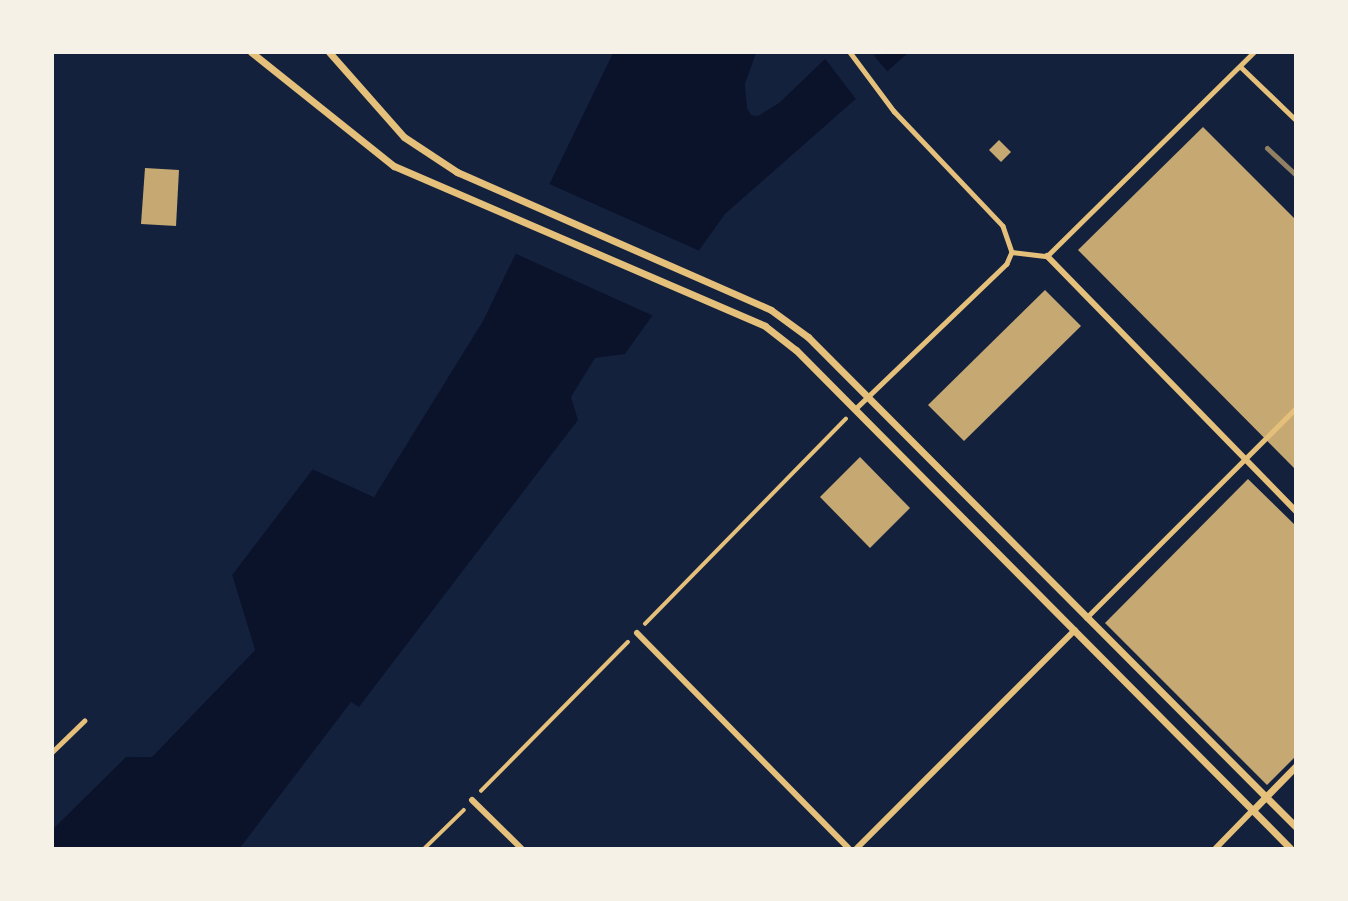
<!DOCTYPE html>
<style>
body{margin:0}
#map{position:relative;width:1348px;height:901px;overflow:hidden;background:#14213d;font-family:Cabin,sans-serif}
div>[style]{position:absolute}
.water>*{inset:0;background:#0b132b}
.pier>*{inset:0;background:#14213d}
.building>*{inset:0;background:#c6a872}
.path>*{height:3.5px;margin:-1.75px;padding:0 1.75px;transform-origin:1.75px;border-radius:1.75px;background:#e5c07b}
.service>*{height:4.5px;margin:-2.25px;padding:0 2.25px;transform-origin:2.25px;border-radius:2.25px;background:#e5c07b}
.pedestrian>*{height:6px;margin:-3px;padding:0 3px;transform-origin:3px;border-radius:3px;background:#e5c07b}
.minor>*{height:7px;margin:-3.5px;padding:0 3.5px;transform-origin:3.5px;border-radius:3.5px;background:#e5c07b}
.rail>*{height:5px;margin:-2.5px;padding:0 2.5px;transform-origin:2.5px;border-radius:2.5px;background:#918062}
span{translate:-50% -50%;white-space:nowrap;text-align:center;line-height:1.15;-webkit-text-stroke:5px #f6f1e7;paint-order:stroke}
.frame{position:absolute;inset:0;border:54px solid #f6f1e7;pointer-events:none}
</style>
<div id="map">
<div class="water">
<div style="clip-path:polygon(613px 53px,756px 53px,745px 84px,747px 108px,751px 115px,758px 116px,779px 103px,827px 57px,908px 53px,725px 214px,625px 354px,595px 358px,571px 397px,578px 420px,359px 707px,351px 702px,240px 848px,53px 848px,53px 829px,126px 757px,152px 756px,255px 650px,232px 575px,313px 469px,374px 497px,483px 321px)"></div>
</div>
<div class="pier">
<div style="clip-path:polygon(827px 52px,872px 53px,890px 75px,859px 103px,823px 56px)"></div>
<div style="clip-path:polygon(547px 183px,702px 252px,656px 317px,514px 253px)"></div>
<div style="clip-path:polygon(393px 460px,374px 497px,312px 469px,232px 575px,255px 650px,152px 757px,126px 757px,150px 753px,252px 649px,228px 574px,310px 466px,373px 493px)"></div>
</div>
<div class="building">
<div style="clip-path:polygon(1203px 127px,1296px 220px,1296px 470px,1078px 250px)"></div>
<div style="clip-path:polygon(999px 140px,1011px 152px,1001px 162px,989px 150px)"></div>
<div style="clip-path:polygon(145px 168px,179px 170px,176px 226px,141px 224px)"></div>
<div style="clip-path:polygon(1045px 290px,1081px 326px,964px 441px,928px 405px)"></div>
<div style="clip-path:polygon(860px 457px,910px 508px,870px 548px,820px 497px)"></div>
<div style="clip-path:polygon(1248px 479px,1296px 526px,1296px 756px,1267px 785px,1105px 623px)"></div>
</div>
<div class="path">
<div style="left:645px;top:624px;width:287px;rotate:-45.6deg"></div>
<div style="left:481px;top:791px;width:209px;rotate:-45.4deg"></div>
<div style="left:425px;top:848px;width:54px;rotate:-44.3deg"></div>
</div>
<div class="service">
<div style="left:850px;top:52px;width:74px;rotate:53.3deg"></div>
<div style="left:894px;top:111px;width:158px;rotate:46.5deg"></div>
<div style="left:1003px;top:226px;width:28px;rotate:71deg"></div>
<div style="left:1012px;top:252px;width:13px;rotate:113deg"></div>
<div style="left:1007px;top:264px;width:208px;rotate:136.2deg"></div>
<div style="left:1241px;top:67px;width:76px;rotate:43.9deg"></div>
<div style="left:1012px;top:252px;width:35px;rotate:7deg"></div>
<div style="left:1047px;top:256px;width:291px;rotate:-44.6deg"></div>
<div style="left:1086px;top:618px;width:297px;rotate:-45deg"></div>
<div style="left:52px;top:752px;width:45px;rotate:-44.1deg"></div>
</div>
<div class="pedestrian">
<div style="left:1047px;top:256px;width:356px;rotate:45.7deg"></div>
<div style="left:637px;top:633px;width:301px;rotate:45.5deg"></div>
<div style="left:472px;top:800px;width:69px;rotate:44.4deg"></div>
<div style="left:857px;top:848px;width:308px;rotate:-45deg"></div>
<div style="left:1216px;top:848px;width:53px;rotate:-45.8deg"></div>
</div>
<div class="minor">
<div style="left:251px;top:52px;width:183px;rotate:38.6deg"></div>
<div style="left:394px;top:166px;width:404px;rotate:23.3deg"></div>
<div style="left:765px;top:326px;width:39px;rotate:38deg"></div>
<div style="left:796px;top:350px;width:701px;rotate:45.23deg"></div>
<div style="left:329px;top:52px;width:113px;rotate:48.6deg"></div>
<div style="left:404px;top:137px;width:64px;rotate:33.4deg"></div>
<div style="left:457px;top:172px;width:343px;rotate:23.7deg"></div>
<div style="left:771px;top:310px;width:46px;rotate:36.1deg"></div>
<div style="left:808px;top:337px;width:692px;rotate:45.12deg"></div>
<div style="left:1253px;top:810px;width:62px;rotate:-45.7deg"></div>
</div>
<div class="rail">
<div style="left:1267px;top:148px;width:40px;rotate:43deg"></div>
</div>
<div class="frame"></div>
</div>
